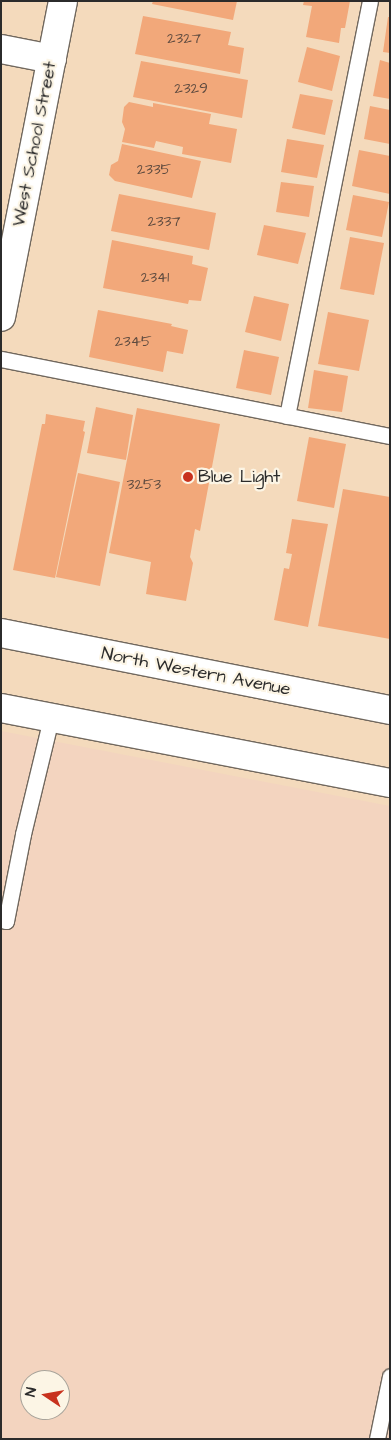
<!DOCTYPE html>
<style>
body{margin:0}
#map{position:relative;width:391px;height:1440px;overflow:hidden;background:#f4dabc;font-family:"Architects Daughter",sans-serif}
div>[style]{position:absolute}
.built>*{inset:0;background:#f3d4bf}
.building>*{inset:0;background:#f2a87a}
.roads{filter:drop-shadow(1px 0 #71685e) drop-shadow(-1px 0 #71685e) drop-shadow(0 1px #71685e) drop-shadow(0 -1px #71685e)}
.service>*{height:15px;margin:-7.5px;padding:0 7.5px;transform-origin:7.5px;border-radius:7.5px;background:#fff}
.minor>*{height:28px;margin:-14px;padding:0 14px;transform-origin:14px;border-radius:14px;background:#fff}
.secondary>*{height:28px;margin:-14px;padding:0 14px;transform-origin:14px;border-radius:14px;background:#fff}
.dots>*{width:14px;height:14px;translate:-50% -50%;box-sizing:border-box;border:2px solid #fcf5e5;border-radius:50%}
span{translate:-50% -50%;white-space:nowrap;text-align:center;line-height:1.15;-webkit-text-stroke:4.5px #fcf5e5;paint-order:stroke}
.number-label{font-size:15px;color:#5d4a3f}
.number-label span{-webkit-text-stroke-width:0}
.street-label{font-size:18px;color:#2b2b2b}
.poi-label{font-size:18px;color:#2b2b2b}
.left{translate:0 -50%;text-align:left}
.frame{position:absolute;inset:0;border:2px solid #2b2b2b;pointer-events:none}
.north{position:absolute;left:20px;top:1370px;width:50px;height:50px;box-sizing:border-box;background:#fcf5e5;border:1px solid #a8a49b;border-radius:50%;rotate:282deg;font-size:14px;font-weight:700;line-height:20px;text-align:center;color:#2b2b2b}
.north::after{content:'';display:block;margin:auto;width:18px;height:22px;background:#c8321e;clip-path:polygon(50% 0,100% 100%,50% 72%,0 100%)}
</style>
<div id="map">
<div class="built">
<div style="clip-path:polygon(evenodd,1px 731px,390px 806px,390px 1439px,1px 1439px,1px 731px,30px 1380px,60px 1380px,60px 1410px,30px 1410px,30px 1380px)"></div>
</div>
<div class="building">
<div style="clip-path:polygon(153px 1px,237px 1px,233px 20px,152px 4px)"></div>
<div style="clip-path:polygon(304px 1px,350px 1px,345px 28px,341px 28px,339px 43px,306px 37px,312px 6px,303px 5px)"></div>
<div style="clip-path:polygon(143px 16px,231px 32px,228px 45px,244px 48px,240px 74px,135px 54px)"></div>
<div style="clip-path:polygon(388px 17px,390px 17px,390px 53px,383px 52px)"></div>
<div style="clip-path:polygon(307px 47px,340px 56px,332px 91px,298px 82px)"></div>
<div style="clip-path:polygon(380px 60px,390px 63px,390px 99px,373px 96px)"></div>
<div style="clip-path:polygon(141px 61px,248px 80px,242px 118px,133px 97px)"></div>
<div style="clip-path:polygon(300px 94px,333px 100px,325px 135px,292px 128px)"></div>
<div style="clip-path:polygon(129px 102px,153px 107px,153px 103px,211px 114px,209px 124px,237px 129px,231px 163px,182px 154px,183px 147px,156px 141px,154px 148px,122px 142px,125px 129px,122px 122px,124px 107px)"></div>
<div style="clip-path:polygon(370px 106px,390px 110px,390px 144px,364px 139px)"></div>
<div style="clip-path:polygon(287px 139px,324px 145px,317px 178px,281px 172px)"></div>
<div style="clip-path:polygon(122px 144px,201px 161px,192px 198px,115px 181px,109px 175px,111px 165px,118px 161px)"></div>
<div style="clip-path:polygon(359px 150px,390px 156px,390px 194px,352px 186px)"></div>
<div style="clip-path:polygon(281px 182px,314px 186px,309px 217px,276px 212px)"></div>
<div style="clip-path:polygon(119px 194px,216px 213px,209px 250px,111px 231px)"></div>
<div style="clip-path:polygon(353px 195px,389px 202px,382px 237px,346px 230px)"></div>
<div style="clip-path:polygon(264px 225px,306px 233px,298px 264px,257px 255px)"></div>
<div style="clip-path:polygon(350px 237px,384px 243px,374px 295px,340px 289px)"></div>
<div style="clip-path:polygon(112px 240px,193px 256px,192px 264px,208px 268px,201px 301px,189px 300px,188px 304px,103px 288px)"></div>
<div style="clip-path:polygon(254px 296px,289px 304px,281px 341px,245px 332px)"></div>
<div style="clip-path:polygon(98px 310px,172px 324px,171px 326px,188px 330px,183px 354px,167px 351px,163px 372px,89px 357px)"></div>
<div style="clip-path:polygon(328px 312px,369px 320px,359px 371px,318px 364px)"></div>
<div style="clip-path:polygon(244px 350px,279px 357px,271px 395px,236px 388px)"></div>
<div style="clip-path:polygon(314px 370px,348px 376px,342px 412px,308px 408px)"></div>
<div style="clip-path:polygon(96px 407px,133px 415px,126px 460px,87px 453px)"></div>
<div style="clip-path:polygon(137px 408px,220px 424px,200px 531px,195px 529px,190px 557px,193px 563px,186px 601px,146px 594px,151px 562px,109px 553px)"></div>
<div style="clip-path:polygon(46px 414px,85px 421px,83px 431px,85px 432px,55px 578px,13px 570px,42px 424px,45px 424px)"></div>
<div style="clip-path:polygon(309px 437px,346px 444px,334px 508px,297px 501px)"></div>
<div style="clip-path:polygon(78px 473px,120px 482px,100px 586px,56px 577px)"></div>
<div style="clip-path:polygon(343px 489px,390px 497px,390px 639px,318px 626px)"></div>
<div style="clip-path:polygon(292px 519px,328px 524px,308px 627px,274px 620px,284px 568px,289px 569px,292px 554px,286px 553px)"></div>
</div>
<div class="roads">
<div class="service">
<div style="left:1px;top:359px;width:397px;rotate:11.2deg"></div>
<div style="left:287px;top:416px;width:423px;rotate:-78.7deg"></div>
<div style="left:1px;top:920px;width:5px;rotate:11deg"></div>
<div style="left:6px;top:921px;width:89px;rotate:-78.9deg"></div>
<div style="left:23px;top:834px;width:119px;rotate:-76.4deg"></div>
<div style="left:377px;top:1439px;width:64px;rotate:-78.3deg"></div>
</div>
<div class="minor">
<div style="left:1px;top:49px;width:52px;rotate:11.1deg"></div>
<div style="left:1px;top:317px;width:322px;rotate:-78.9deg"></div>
</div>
<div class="secondary">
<div style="left:1px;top:633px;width:397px;rotate:11.2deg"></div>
<div style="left:1px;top:708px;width:396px;rotate:10.9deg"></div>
</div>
</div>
<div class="dots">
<div style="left:188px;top:477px;background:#c8321e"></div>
</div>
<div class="number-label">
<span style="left:184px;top:39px">2327</span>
<span style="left:191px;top:89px">2329</span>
<span style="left:154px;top:170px">2335</span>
<span style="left:164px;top:222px">2337</span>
<span style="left:155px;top:278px">2341</span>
<span style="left:133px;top:342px">2345</span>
<span style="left:144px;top:485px">3253</span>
</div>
<div class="street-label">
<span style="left:35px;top:144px;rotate:-79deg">West School Street</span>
<span style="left:196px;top:672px;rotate:11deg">North Western Avenue</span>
</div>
<div class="poi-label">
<span class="left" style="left:198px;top:477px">Blue Light</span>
</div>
<div class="frame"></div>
<div class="north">N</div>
</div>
